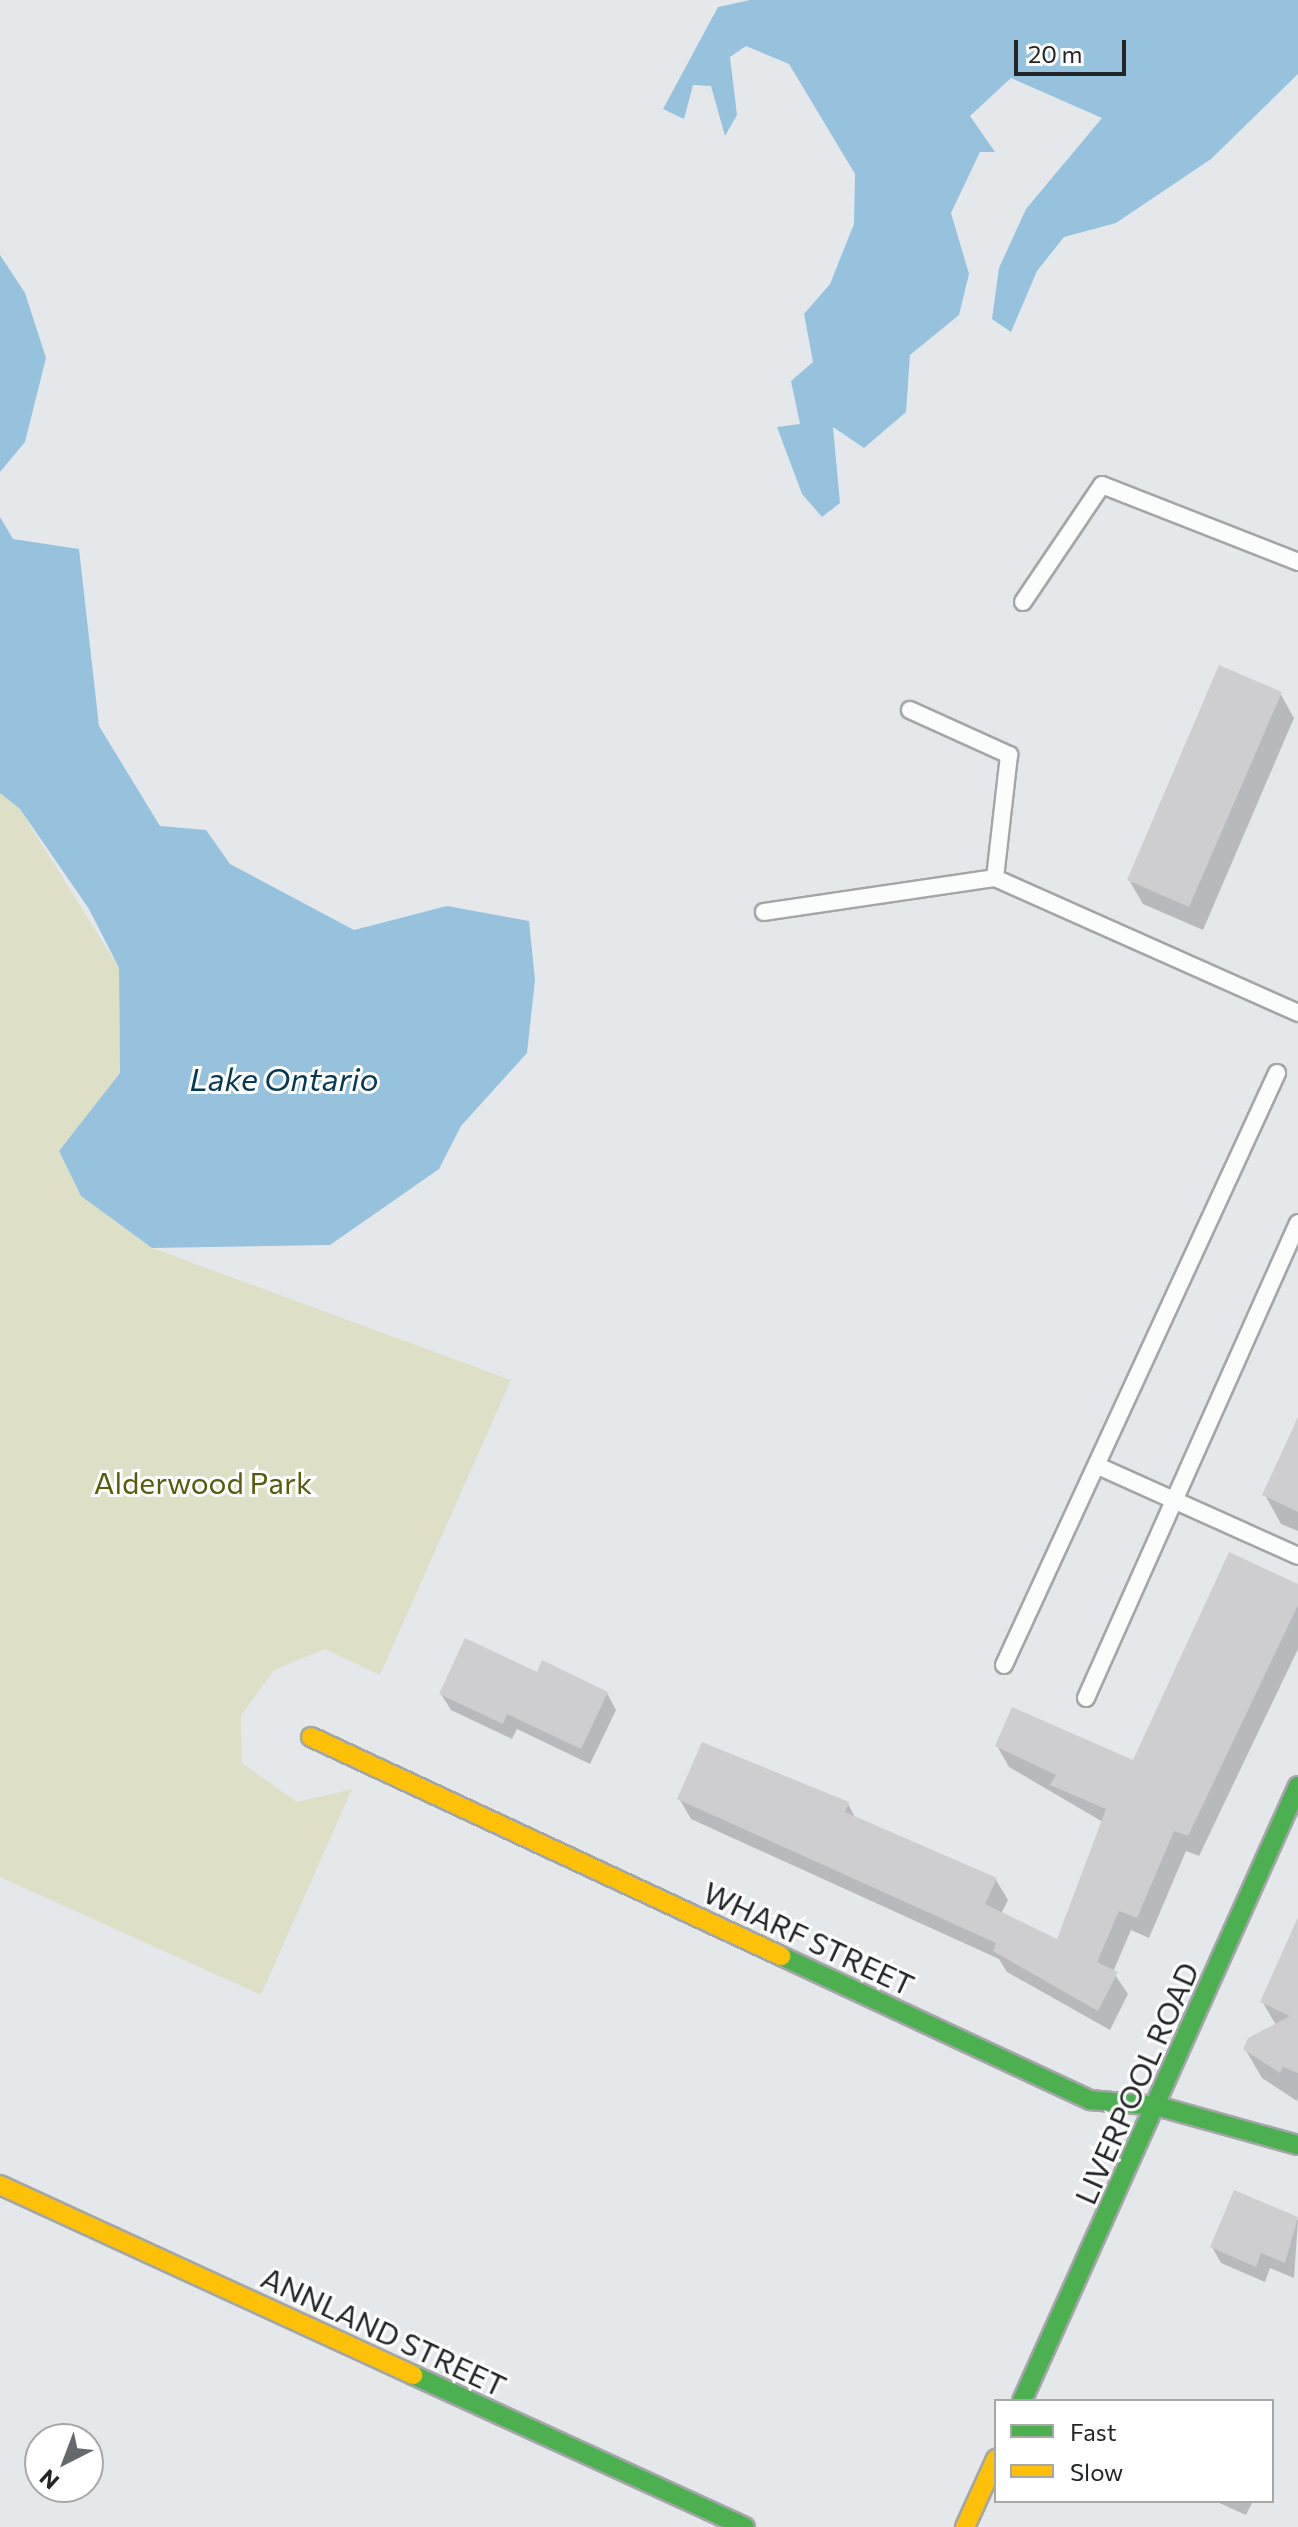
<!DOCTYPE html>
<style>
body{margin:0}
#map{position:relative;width:1298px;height:2527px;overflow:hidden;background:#e5e8eb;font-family:Commissioner,sans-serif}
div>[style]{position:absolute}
.green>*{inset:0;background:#dde0c7}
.water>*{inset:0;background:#96c2de}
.shadow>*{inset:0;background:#0003}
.building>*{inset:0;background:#ceced1}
.roads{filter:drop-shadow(2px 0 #a3a5a7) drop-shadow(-2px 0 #a3a5a7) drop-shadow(0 2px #a3a5a7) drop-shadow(0 -2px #a3a5a7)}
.lane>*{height:16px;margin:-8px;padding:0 8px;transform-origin:8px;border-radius:8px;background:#fbfcfc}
.fast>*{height:18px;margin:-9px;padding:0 9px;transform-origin:9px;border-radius:9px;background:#4caf50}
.slow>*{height:18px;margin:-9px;padding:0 9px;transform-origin:9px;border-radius:9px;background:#ffc107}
span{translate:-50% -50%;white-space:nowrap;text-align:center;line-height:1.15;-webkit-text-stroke:6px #fff;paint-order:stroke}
.park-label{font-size:30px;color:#595a0f}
.street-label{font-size:30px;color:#222426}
.water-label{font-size:32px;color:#063955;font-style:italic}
.legend{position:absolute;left:994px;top:2399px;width:280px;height:104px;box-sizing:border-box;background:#fff;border:2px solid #a7a7a8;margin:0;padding:10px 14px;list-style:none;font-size:24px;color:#222426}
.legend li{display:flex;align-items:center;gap:16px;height:40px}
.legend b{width:40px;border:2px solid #a7a7a8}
.north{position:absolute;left:24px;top:2423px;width:80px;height:80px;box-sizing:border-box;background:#fff;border:2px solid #a7a7a8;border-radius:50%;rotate:222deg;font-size:22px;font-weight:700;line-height:32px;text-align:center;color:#222426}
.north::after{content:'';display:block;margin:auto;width:28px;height:36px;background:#66696b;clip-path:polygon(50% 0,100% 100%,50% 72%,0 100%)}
.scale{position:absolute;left:1014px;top:40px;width:112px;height:36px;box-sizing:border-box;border:4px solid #222426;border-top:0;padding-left:10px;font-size:24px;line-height:28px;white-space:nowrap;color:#222426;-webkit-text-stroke:6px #fff;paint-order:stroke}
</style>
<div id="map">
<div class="green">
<div style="clip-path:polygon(0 793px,20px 809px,119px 968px,120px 1073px,59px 1151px,81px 1196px,152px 1248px,511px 1380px,380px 1675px,325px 1649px,274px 1670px,241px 1716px,242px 1763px,297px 1802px,352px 1789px,261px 1995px,0 1877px)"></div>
</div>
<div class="water">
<div style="clip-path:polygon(750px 0,1298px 0,1298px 74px,1211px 159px,1116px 223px,1064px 237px,1037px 271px,1011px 332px,992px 319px,999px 268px,1026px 209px,1102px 118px,1011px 78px,970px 116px,995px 152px,980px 152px,951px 213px,969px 274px,959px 315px,910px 355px,906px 412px,864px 448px,833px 427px,840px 503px,822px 517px,802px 494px,777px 427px,800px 424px,791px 381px,813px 362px,804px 314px,830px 284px,854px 224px,855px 174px,789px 64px,746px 46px,730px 57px,737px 115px,725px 136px,711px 86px,693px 85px,684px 119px,663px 109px,718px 7px)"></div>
<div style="clip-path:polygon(0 255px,25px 293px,46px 358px,25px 442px,0 472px)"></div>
<div style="clip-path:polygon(0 517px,13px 539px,79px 549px,99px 726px,160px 826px,206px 830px,230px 864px,354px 930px,447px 906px,529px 921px,535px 980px,527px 1053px,461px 1126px,439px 1169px,330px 1245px,152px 1248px,81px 1196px,59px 1151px,120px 1073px,119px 968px,89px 909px,20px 809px,0 793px)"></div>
</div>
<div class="shadow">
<div style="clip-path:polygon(1280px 693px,1294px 718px,1203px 930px,1143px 904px,1129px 880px)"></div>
<div style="clip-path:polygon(1298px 1417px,1298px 1531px,1281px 1524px,1265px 1495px)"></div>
<div style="clip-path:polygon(1298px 1586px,1298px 1649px,1199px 1856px,1186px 1851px,1149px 1938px,1131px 1930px,1113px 1972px,1128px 1994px,1110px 2030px,1007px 1972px,999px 1959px,691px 1819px,679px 1798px,848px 1804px,856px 1819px,996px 1880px,1008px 1900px,1001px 1914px,1058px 1941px,1103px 1822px,1009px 1767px,997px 1746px,1134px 1763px)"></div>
<div style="clip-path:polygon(538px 1675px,607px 1693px,616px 1710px,590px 1764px,517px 1729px,512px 1739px,451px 1710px,441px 1694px)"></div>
<div style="clip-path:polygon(1298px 1929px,1298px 2098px,1297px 2101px,1262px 2078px,1245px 2049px,1276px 2025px,1262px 2001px)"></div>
<div style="clip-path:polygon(1235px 2193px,1298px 2220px,1294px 2278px,1270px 2268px,1265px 2282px,1221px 2263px,1212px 2247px)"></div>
<div style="clip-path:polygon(1215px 2501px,1253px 2501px,1246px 2515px)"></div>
</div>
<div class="building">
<div style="clip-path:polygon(1219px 665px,1282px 692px,1189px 907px,1127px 880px)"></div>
<div style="clip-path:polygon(1298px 1417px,1298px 1512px,1262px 1495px)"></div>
<div style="clip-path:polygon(1229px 1552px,1298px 1584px,1298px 1605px,1188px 1836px,1174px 1831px,1137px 1918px,1119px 1911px,1097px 1962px,1118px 1972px,1098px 2011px,993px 1951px,996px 1943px,677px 1799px,702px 1742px,849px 1802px,845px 1812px,997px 1878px,985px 1904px,1057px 1939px,1106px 1809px,1050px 1785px,1056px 1775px,995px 1746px,1012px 1707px,1133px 1760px)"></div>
<div style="clip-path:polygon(465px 1638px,537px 1672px,542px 1660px,608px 1692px,581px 1749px,507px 1714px,503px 1724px,439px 1694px)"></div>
<div style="clip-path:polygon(1298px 1917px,1298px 2073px,1283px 2067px,1280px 2073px,1243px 2049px,1248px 2038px,1290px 2016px,1260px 2002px)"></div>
<div style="clip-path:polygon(1234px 2190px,1298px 2217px,1285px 2263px,1261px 2253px,1256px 2267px,1210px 2247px)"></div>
</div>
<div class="roads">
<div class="lane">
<div style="left:1023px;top:602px;width:141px;rotate:-56deg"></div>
<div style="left:1102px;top:485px;width:211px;rotate:21.4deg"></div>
<div style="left:910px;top:710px;width:109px;rotate:24.4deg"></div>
<div style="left:1009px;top:755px;width:124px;rotate:96.5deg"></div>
<div style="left:764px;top:912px;width:233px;rotate:-8.4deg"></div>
<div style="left:995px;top:878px;width:332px;rotate:24deg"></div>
<div style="left:1098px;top:1466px;width:219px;rotate:24.2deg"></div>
<div style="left:1004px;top:1665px;width:652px;rotate:-65.24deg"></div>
<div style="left:1086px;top:1698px;width:520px;rotate:-65.95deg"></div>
</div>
<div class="fast">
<div style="left:781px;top:1956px;width:341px;rotate:25deg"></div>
<div style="left:1090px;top:2100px;width:67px;rotate:5.1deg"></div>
<div style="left:1157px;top:2106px;width:146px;rotate:15.5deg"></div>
<div style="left:413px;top:2375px;width:365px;rotate:24.6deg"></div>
<div style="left:1022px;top:2401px;width:674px;rotate:-65.83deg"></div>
</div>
<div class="slow">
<div style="left:311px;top:1737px;width:519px;rotate:24.98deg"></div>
<div style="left:0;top:2185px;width:455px;rotate:24.7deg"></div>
<div style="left:965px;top:2527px;width:75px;rotate:-65.5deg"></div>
</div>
</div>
<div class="park-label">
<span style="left:203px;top:1482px">Alderwood Park</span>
</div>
<div class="street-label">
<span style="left:809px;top:1938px;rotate:25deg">WHARF STREET</span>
<span style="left:1136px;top:2083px;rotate:-66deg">LIVERPOOL ROAD</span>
<span style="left:384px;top:2331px;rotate:25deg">ANNLAND STREET</span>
</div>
<div class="water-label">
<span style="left:284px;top:1078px">Lake Ontario</span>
</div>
<ul class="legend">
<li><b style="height:10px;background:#4caf50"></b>Fast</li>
<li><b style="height:10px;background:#ffc107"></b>Slow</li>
</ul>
<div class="north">N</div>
<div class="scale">20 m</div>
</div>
